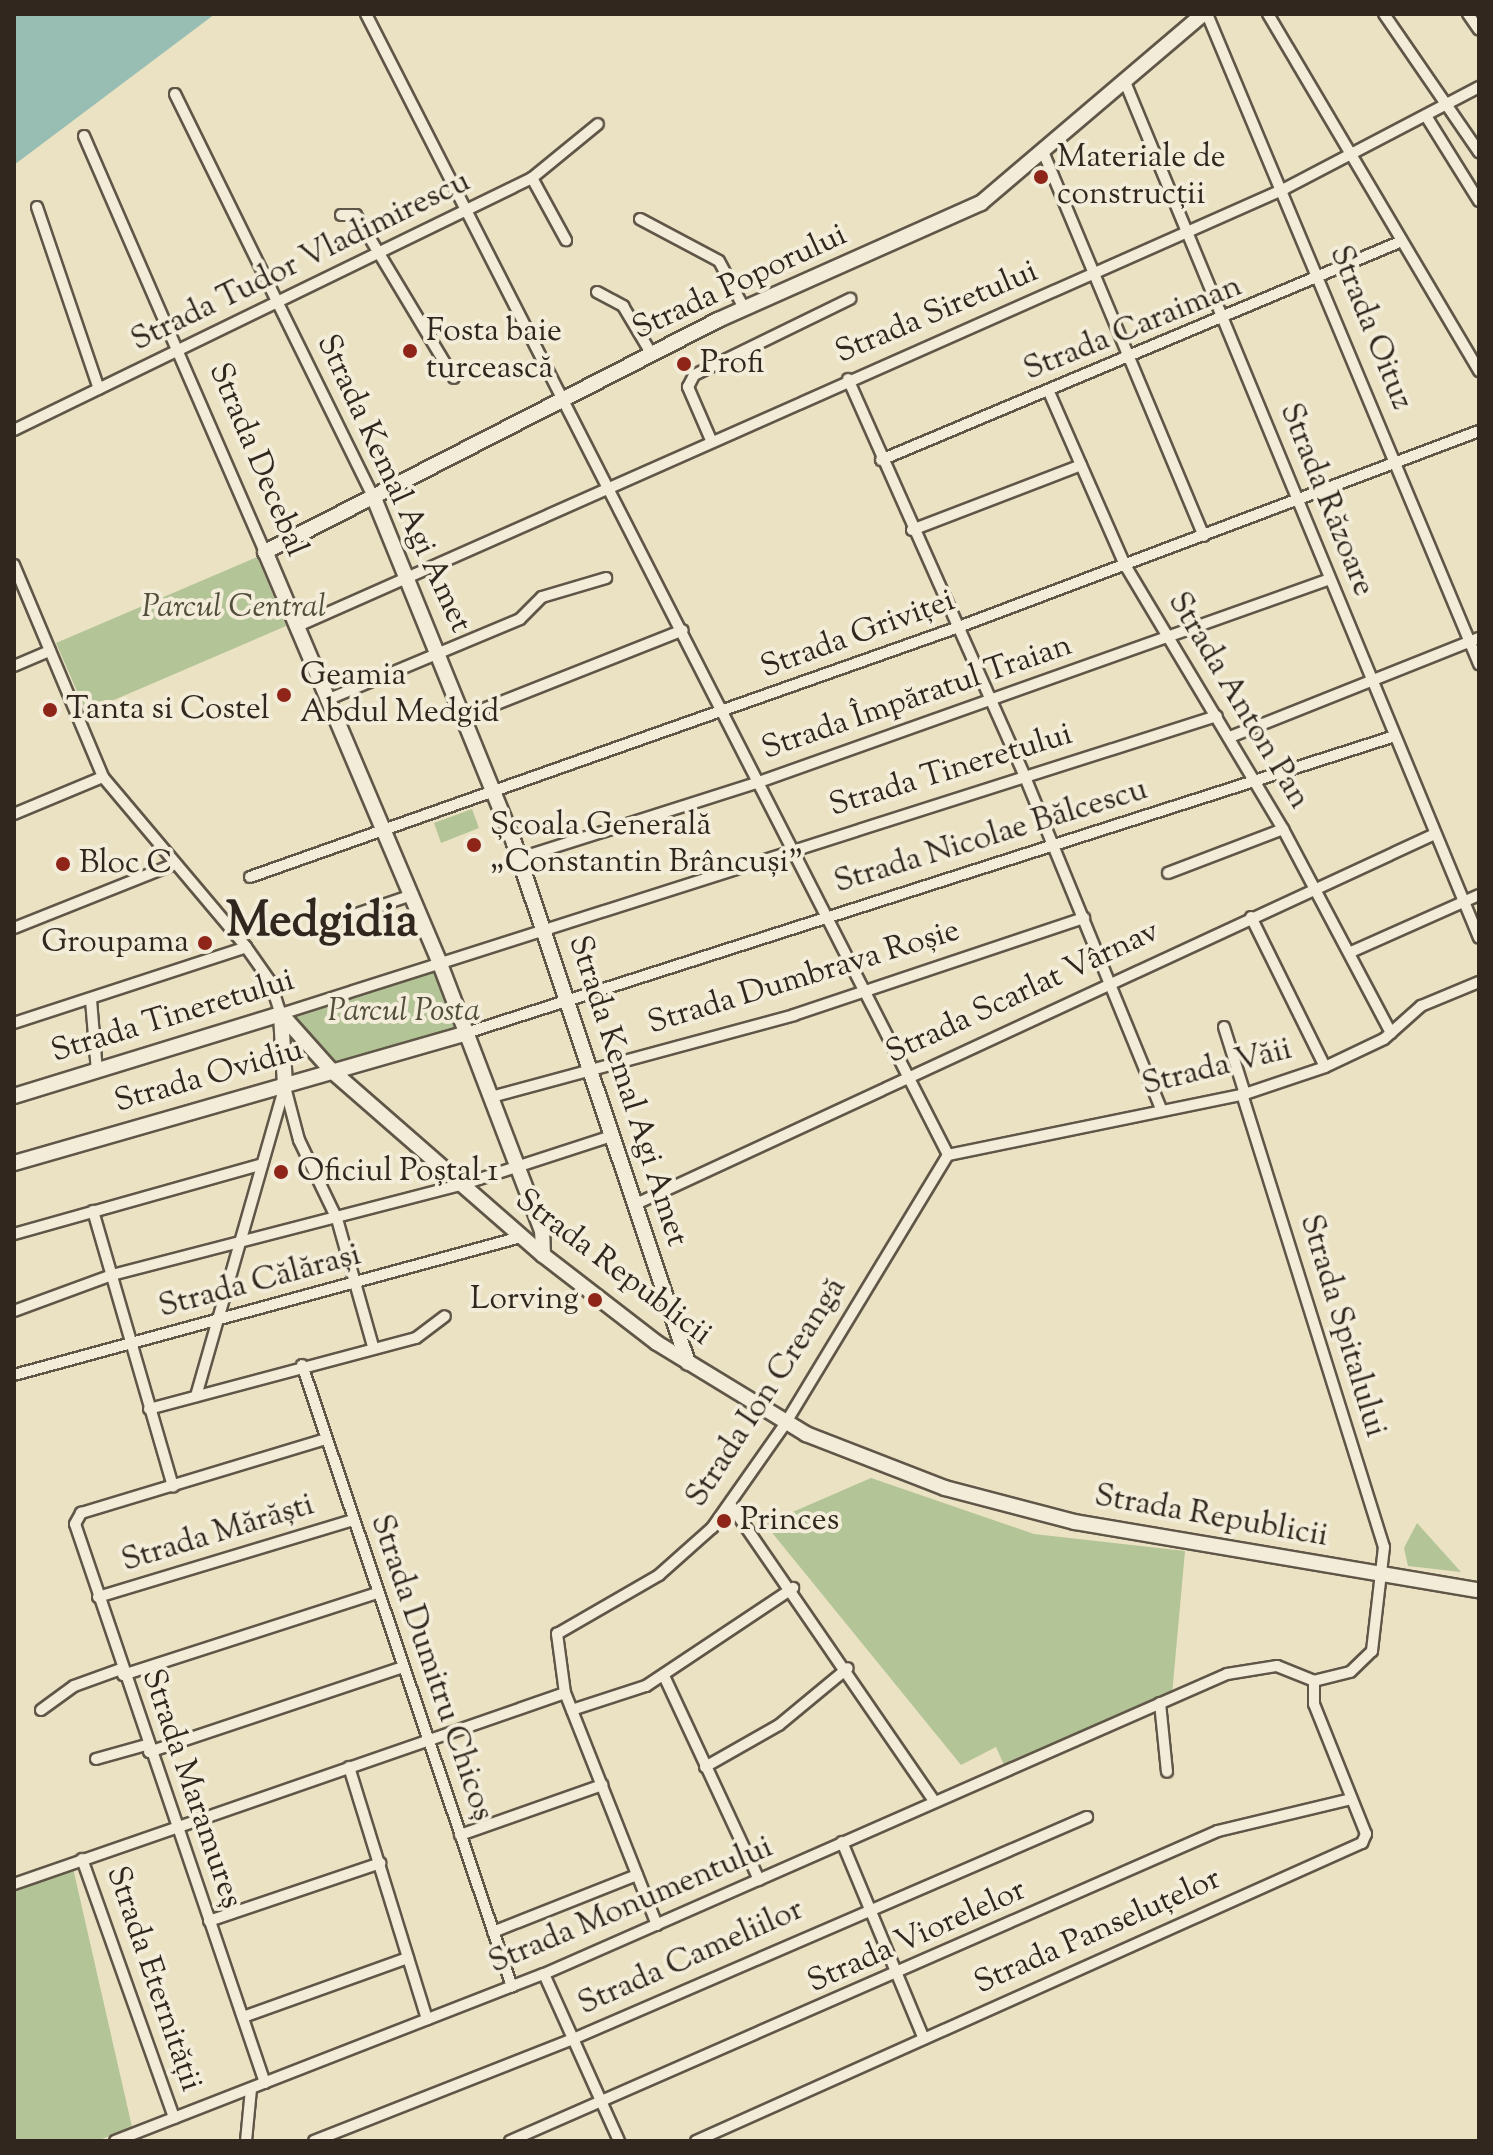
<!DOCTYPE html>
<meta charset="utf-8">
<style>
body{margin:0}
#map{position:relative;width:1493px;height:2155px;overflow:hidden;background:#ebe2c4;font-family:"Sorts Mill Goudy",serif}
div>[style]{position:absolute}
.green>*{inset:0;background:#b3c497}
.water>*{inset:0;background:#98beb4}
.roads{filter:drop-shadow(2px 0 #605648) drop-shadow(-2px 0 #605648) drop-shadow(0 2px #605648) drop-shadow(0 -2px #605648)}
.street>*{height:10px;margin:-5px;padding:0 5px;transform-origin:5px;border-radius:5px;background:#f2ecd9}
.secondary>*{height:14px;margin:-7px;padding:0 7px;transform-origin:7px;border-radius:7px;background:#f2ecd9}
.dots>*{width:22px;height:22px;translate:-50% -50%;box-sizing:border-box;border:4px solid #f2ecd9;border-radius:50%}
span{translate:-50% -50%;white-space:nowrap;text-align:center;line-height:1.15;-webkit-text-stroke:8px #f2ecd9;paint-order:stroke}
.poi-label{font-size:32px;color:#31271e}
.left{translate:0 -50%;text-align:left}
.right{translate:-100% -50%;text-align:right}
.street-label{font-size:32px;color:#31271e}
.park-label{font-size:32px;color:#524e3c;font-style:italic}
.town-label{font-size:48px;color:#31271e;font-weight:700}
.frame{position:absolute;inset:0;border:16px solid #31271e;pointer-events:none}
</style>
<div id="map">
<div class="green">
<div style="clip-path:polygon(257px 557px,286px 626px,86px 712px,56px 643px)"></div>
<div style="clip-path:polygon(472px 809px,479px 828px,441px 843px,434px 823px)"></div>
<div style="clip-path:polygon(439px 961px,466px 1033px,332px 1071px,281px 1014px)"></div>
<div style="clip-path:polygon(871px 1478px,1034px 1534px,1185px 1551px,1172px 1695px,1004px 1765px,996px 1747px,961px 1765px,765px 1524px)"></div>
<div style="clip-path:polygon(1417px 1523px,1461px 1572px,1408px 1566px,1404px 1548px)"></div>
<div style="clip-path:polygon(73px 1868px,132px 2127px,97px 2141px,14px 2141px,14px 1887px)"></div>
</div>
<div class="water">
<div style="clip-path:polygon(14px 14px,215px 14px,14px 165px)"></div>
</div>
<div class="roads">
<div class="street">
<div style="left:366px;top:14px;width:1281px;rotate:62.97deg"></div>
<div style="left:1207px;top:14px;width:705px;rotate:67.29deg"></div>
<div style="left:1268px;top:14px;width:415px;rotate:59.4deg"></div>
<div style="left:1384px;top:14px;width:168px;rotate:55.5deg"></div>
<div style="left:1468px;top:14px;width:19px;rotate:55deg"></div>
<div style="left:1125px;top:82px;width:926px;rotate:67.53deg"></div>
<div style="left:175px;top:94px;width:450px;rotate:63.8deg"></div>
<div style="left:1426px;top:116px;width:100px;rotate:58.1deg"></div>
<div style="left:84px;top:136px;width:454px;rotate:66.5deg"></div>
<div style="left:1044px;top:154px;width:414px;rotate:67.3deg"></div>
<div style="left:532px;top:178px;width:71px;rotate:61.3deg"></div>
<div style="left:37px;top:207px;width:192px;rotate:71.2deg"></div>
<div style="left:341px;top:215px;width:15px"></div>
<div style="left:356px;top:215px;width:190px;rotate:59deg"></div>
<div style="left:640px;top:219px;width:89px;rotate:28deg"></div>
<div style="left:719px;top:261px;width:53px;rotate:62deg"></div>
<div style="left:597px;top:292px;width:30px;rotate:28deg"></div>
<div style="left:623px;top:306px;width:55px;rotate:59.2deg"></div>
<div style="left:848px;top:379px;width:436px;rotate:66deg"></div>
<div style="left:1025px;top:777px;width:359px;rotate:67.7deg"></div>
<div style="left:1049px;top:392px;width:189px;rotate:66.3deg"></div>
<div style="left:1125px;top:565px;width:308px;rotate:59.1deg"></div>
<div style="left:1283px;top:829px;width:231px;rotate:62.1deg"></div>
<div style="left:14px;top:430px;width:576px;rotate:-25.94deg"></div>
<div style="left:532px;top:178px;width:85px;rotate:-39.3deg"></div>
<div style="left:711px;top:440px;width:58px;rotate:-113.5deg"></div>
<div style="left:688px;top:387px;width:13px;rotate:-63deg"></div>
<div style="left:694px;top:375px;width:174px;rotate:-26deg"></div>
<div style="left:881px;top:460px;width:565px;rotate:-22.8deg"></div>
<div style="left:912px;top:530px;width:181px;rotate:-21deg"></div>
<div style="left:14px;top:565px;width:230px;rotate:67.2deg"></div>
<div style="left:103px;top:777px;width:222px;rotate:49.9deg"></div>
<div style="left:246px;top:947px;width:42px;rotate:54.8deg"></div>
<div style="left:270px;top:981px;width:35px;rotate:72deg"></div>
<div style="left:281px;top:1014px;width:982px;rotate:-17.66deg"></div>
<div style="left:298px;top:626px;width:1079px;rotate:-23.9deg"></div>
<div style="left:1284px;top:189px;width:220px;rotate:-27.6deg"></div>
<div style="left:14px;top:666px;width:39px;rotate:-23deg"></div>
<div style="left:329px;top:699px;width:207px;rotate:-22.7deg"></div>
<div style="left:520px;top:619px;width:31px;rotate:-45deg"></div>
<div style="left:542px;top:597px;width:67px;rotate:-16.5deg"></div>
<div style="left:466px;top:716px;width:233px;rotate:-21.6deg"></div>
<div style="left:1230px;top:737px;width:268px;rotate:-21.7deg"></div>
<div style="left:14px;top:814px;width:96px;rotate:-22.6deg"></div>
<div style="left:520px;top:858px;width:251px;rotate:-17.6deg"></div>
<div style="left:759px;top:782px;width:606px;rotate:-19.57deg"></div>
<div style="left:1168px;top:873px;width:123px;rotate:-20.9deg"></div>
<div style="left:250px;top:877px;width:749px;rotate:-19.43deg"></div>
<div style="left:956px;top:628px;width:559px;rotate:-20.64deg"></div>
<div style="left:1251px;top:917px;width:167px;rotate:63.7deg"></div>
<div style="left:333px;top:922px;width:83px;rotate:-18.9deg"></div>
<div style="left:14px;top:928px;width:173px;rotate:-21.7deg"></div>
<div style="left:1351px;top:952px;width:140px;rotate:-24deg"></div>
<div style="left:91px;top:1000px;width:71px;rotate:85.2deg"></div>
<div style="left:14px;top:1023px;width:244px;rotate:-18.1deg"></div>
<div style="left:1224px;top:1027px;width:70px;rotate:72.6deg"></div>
<div style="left:466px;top:1033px;width:975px;rotate:-17.73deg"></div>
<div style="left:285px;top:1087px;width:55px;rotate:75.2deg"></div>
<div style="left:299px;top:1140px;width:88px;rotate:64.3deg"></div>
<div style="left:337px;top:1219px;width:132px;rotate:74.2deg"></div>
<div style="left:1242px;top:1094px;width:475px;rotate:72.6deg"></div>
<div style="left:1384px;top:1547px;width:105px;rotate:96.6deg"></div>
<div style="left:1372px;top:1651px;width:30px;rotate:136deg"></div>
<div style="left:1350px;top:1672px;width:37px;rotate:166deg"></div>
<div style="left:491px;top:1097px;width:314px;rotate:-15.1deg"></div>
<div style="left:794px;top:1015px;width:306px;rotate:-18.5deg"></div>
<div style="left:948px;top:1155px;width:303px;rotate:-11.6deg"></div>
<div style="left:1245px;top:1094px;width:84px;rotate:-18.6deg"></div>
<div style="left:1325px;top:1067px;width:65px;rotate:-25.4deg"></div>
<div style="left:1384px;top:1039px;width:50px;rotate:-41.7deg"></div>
<div style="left:1421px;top:1006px;width:63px;rotate:-22.5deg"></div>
<div style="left:636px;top:1204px;width:881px;rotate:-24.85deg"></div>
<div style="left:93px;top:1211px;width:287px;rotate:73.8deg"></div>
<div style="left:14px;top:1234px;width:255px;rotate:-15.7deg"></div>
<div style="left:14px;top:1311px;width:104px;rotate:-20.2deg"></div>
<div style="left:112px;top:1275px;width:360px;rotate:-14.5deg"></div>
<div style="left:461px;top:1185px;width:159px;rotate:-18deg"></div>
<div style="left:302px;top:1365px;width:656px;rotate:71.34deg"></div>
<div style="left:14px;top:1375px;width:525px;rotate:-15.23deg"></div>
<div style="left:196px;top:1396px;width:323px;rotate:-74deg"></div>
<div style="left:149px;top:1409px;width:276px;rotate:-14.9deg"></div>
<div style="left:416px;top:1338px;width:36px;rotate:-37deg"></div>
<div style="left:730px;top:1504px;width:360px;rotate:55.5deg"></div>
<div style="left:98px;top:1597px;width:266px;rotate:-16.8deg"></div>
<div style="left:123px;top:1675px;width:267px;rotate:-17.9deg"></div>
<div style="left:664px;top:1676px;width:225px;rotate:65deg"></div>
<div style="left:1160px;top:1703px;width:69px;rotate:84.2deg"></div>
<div style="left:41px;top:1710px;width:41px;rotate:-36deg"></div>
<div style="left:74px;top:1686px;width:50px;rotate:-19.9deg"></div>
<div style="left:572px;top:1710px;width:78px;rotate:-18deg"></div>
<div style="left:646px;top:1686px;width:177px;rotate:-33.7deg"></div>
<div style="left:149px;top:1752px;width:268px;rotate:-18.5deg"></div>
<div style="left:96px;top:1759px;width:52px;rotate:-15.6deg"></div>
<div style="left:349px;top:1767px;width:264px;rotate:72.8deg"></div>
<div style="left:705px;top:1767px;width:85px;rotate:-29.6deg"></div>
<div style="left:779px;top:1725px;width:89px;rotate:-39.6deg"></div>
<div style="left:460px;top:1835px;width:151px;rotate:-19.4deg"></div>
<div style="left:842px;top:1842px;width:213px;rotate:67.4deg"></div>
<div style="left:82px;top:1859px;width:275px;rotate:70.4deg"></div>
<div style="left:14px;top:1884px;width:583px;rotate:-19.12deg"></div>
<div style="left:209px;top:1921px;width:181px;rotate:-18.7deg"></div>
<div style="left:657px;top:1925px;width:250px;rotate:-111.6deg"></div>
<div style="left:565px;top:1693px;width:60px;rotate:-97.7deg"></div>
<div style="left:557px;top:1634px;width:118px;rotate:-30deg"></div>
<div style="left:659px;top:1575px;width:71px;rotate:-41.6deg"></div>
<div style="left:712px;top:1528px;width:127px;rotate:-54.9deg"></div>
<div style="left:785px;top:1424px;width:315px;rotate:-58.8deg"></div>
<div style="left:493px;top:1932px;width:155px;rotate:-21.6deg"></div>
<div style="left:544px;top:1974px;width:183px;rotate:65.8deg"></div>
<div style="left:243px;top:2017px;width:175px;rotate:-19.7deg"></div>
<div style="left:265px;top:2083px;width:590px;rotate:-108.77deg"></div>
<div style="left:75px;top:1524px;width:13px;rotate:-61deg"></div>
<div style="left:81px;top:1513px;width:256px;rotate:-16.8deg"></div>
<div style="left:115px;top:2141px;width:460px;rotate:-21.3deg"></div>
<div style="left:544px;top:1974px;width:746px;rotate:-23.71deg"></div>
<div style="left:1227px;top:1674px;width:51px;rotate:-9.1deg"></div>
<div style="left:1277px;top:1666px;width:40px;rotate:22deg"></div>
<div style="left:246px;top:2141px;width:52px;rotate:-84.5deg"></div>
<div style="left:314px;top:2141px;width:278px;rotate:-21.5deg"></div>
<div style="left:573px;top:2039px;width:560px;rotate:-23.36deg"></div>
<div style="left:510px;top:2141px;width:773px;rotate:-23.65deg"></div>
<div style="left:1218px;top:1831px;width:137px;rotate:-13.5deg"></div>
<div style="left:696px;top:2141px;width:730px;rotate:-24.11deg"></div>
<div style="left:1362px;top:1843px;width:10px;rotate:-66deg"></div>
<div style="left:1366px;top:1834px;width:140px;rotate:-111.8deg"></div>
<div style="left:1314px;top:1704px;width:23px;rotate:-90deg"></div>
</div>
<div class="secondary">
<div style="left:374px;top:498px;width:372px;rotate:67.9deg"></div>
<div style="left:514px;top:843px;width:548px;rotate:71.5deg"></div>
<div style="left:281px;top:1014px;width:76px;rotate:48.2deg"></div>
<div style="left:332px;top:1071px;width:280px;rotate:41.1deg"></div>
<div style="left:543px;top:1255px;width:144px;rotate:37.7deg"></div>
<div style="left:657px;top:1343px;width:175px;rotate:31.4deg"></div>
<div style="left:806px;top:1434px;width:149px;rotate:21.2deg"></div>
<div style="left:945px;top:1488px;width:134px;rotate:14.7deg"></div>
<div style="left:1075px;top:1522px;width:410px;rotate:9.6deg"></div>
<div style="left:281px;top:1014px;width:71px;rotate:86.8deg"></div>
<div style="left:14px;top:1096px;width:279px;rotate:-17.1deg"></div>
<div style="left:14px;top:1163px;width:470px;rotate:-16deg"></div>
<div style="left:543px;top:1255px;width:24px;rotate:-92deg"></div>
<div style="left:542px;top:1231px;width:289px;rotate:-110.9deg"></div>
<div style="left:439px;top:961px;width:444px;rotate:-113deg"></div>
<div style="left:265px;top:552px;width:509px;rotate:-27.12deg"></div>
<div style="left:718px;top:320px;width:288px;rotate:-24deg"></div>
<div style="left:981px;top:203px;width:292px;rotate:-40.4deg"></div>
</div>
</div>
<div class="dots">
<div style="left:1041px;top:177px;background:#8f2418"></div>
<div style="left:410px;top:351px;background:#8f2418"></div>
<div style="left:684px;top:364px;background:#8f2418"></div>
<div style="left:284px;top:695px;background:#8f2418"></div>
<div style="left:50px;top:710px;background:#8f2418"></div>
<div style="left:474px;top:845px;background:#8f2418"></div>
<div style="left:63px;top:864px;background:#8f2418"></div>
<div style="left:205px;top:943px;background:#8f2418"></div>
<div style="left:281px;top:1172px;background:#8f2418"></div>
<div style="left:595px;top:1300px;background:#8f2418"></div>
<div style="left:724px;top:1521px;background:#8f2418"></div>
</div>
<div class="poi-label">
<span class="left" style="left:1057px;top:177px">Materiale de<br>construcții</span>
<span class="left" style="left:426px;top:351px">Fosta baie<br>turcească</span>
<span class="left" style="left:700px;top:364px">Profi</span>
<span class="left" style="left:300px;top:695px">Geamia<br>Abdul Medgid</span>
<span class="left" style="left:66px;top:710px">Tanta si Costel</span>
<span class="left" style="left:490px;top:845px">Școala Generală<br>„Constantin Brâncuși"</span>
<span class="left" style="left:79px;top:864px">Bloc C</span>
<span class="right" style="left:189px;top:943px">Groupama</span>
<span class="left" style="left:297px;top:1172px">Oficiul Poștal 1</span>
<span class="right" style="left:579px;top:1300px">Lorving</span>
<span class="left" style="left:740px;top:1521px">Princes</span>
</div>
<div class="street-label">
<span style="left:301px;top:262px;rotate:-26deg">Strada Tudor Vladimirescu</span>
<span style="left:740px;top:283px;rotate:-25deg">Strada Poporului</span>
<span style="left:937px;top:313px;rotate:-23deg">Strada Siretului</span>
<span style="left:1370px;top:328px;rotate:68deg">Strada Oituz</span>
<span style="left:1133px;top:329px;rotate:-22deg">Strada Caraiman</span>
<span style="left:257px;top:460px;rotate:67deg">Strada Decebal</span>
<span style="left:393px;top:484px;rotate:65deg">Strada Kemal Agi Amet</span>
<span style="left:1326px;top:500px;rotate:68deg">Strada Răzoare</span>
<span style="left:858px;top:635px;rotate:-20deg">Strada Griviței</span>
<span style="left:917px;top:698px;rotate:-19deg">Strada Împăratul Traian</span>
<span style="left:1238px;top:701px;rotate:59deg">Strada Anton Pan</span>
<span style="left:951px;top:771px;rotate:-17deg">Strada Tineretului</span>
<span style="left:991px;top:837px;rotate:-17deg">Strada Nicolae Bălcescu</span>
<span style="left:804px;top:978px;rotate:-17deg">Strada Dumbrava Roșie</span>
<span style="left:1023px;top:993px;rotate:-25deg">Strada Scarlat Vârnav</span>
<span style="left:173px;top:1017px;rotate:-17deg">Strada Tineretului</span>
<span style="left:1217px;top:1068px;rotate:-14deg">Strada Văii</span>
<span style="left:209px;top:1077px;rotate:-16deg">Strada Ovidiu</span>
<span style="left:627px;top:1091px;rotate:72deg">Strada Kemal Agi Amet</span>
<span style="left:613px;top:1268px;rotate:37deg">Strada Republicii</span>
<span style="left:260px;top:1282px;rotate:-15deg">Strada Călărași</span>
<span style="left:1342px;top:1326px;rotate:73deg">Strada Spitalului</span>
<span style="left:767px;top:1393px;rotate:-57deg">Strada Ion Creangă</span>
<span style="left:1211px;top:1517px;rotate:10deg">Strada Republicii</span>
<span style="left:218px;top:1534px;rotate:-17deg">Strada Mărăști</span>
<span style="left:431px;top:1668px;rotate:71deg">Strada Dumitru Chicoș</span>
<span style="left:191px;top:1789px;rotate:71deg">Strada Maramureș</span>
<span style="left:631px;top:1906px;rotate:-23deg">Strada Monumentului</span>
<span style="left:1098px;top:1932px;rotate:-24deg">Strada Panseluțelor</span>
<span style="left:917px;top:1937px;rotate:-24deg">Strada Viorelelor</span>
<span style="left:691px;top:1958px;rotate:-24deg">Strada Cameliilor</span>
<span style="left:153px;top:1979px;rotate:71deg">Strada Eternității</span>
</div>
<div class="park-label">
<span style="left:234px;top:608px">Parcul Central</span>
<span style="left:404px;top:1012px">Parcul Posta</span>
</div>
<div class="town-label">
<span style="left:322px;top:924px">Medgidia</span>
</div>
<div class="frame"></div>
</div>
